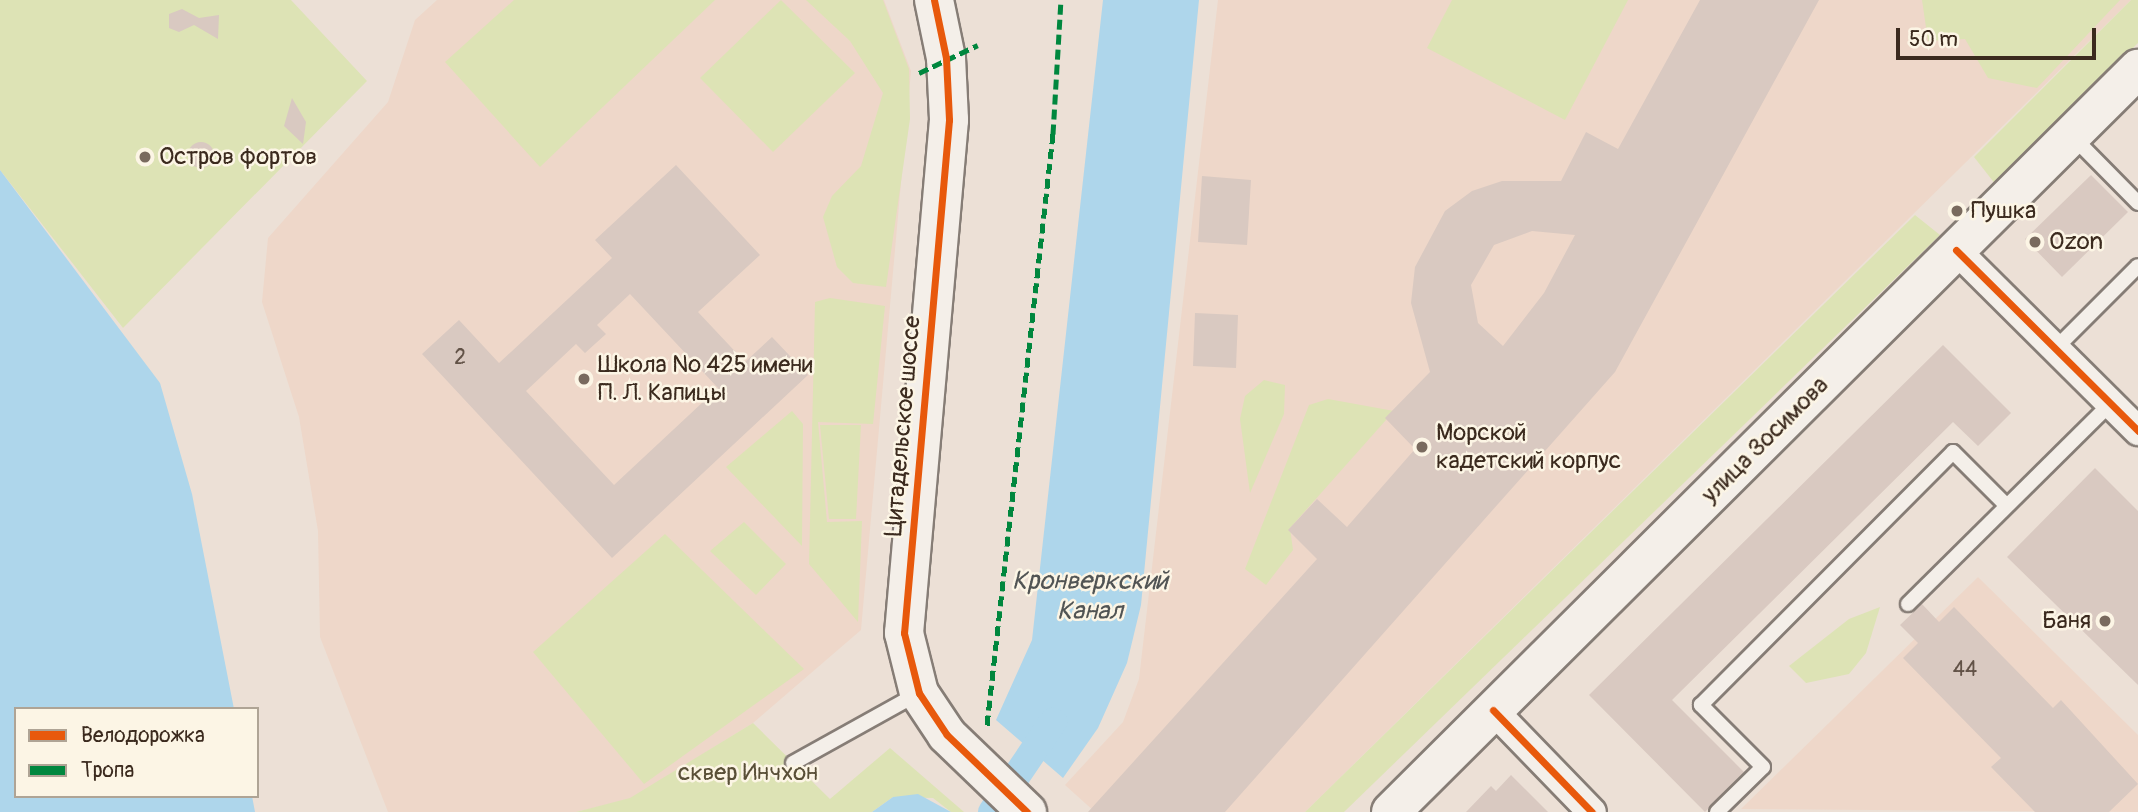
<!DOCTYPE html>
<meta charset="utf-8">
<style>
body{margin:0}
#map{position:relative;width:2138px;height:812px;overflow:hidden;background:#ece0d6;font-family:Pangolin,sans-serif}
div>[style]{position:absolute}
.built>*{inset:0;background:#eed7c9}
.green>*{inset:0;background:#dde3b5}
.water>*{inset:0;background:#aed6eb}
.canal>*{height:28px;margin:-14px;padding:0 14px;transform-origin:14px;border-radius:14px;background:#aed6eb}
.building>*{inset:0;background:#d9c9c1}
.round{border-radius:50%}
.roads{filter:drop-shadow(2px 0 #867d76) drop-shadow(-2px 0 #867d76) drop-shadow(0 2px #867d76) drop-shadow(0 -2px #867d76)}
.lane>*{height:14px;margin:-7px;padding:0 7px;transform-origin:7px;border-radius:7px;background:#f4efe9}
.street>*{height:28px;margin:-14px;padding:0 14px;transform-origin:14px;border-radius:14px;background:#f4efe9}
.secondary>*{height:38px;margin:-19px;padding:0 19px;transform-origin:19px;border-radius:19px;background:#f4efe9}
.quiet>*{height:5px;margin-top:-2.5px;transform-origin:0;background:repeating-linear-gradient(90deg,#00873e 0 10px,transparent 0 15px)}
.cycleway>*{height:7px;margin:-3.5px;padding:0 3.5px;transform-origin:3.5px;border-radius:3.5px;background:#e8590c}
.dots>*{width:19px;height:19px;translate:-50% -50%;box-sizing:border-box;border:4px solid #fcf5e5;border-radius:50%}
span{translate:-50% -50%;white-space:nowrap;text-align:center;line-height:1.15;-webkit-text-stroke:5px #fcf5e5;paint-order:stroke}
.number-label{font-size:21px;color:#625247}
.number-label span{-webkit-text-stroke-width:0}
.poi-label{font-size:24px;color:#3b2a1e}
.left{translate:0 -50%;text-align:left}
.right{translate:-100% -50%;text-align:right}
.street-label{font-size:24px;color:#3b2a1e}
.park-label{font-size:24px;color:#594f37}
.water-label{font-size:26px;color:#515454;font-style:italic}
.legend{position:absolute;left:14px;top:707px;width:245px;height:91px;box-sizing:border-box;background:#fcf5e5;border:2px solid #afa495;margin:0;padding:9px 12px;list-style:none;font-size:21px;color:#3b2a1e}
.legend li{display:flex;align-items:center;gap:14px;height:35px}
.legend b{width:35px;border:2px solid #afa495}
.scale{position:absolute;left:1896px;top:28px;width:200px;height:32px;box-sizing:border-box;border:4px solid #3b2a1e;border-top:0;padding-left:9px;font-size:21px;line-height:24px;white-space:nowrap;color:#3b2a1e;-webkit-text-stroke:5px #fcf5e5;paint-order:stroke}
</style>
<div id="map">
<div class="built">
<div style="clip-path:polygon(437px 0,884px 0,911px 71px,861px 630px,753px 723px,630px 799px,576px 812px,388px 812px,320px 637px,318px 531px,299px 417px,262px 302px,268px 238px,388px 102px,415px 20px)"></div>
<div style="clip-path:polygon(1218px 0,2131px 0,1305px 812px,1095px 812px,1065px 785px,1123px 722px,1139px 679px)"></div>
<div style="clip-path:polygon(1978px 577px,2138px 735px,2138px 812px,1741px 809px)"></div>
</div>
<div class="green">
<div style="clip-path:polygon(0 0,291px 0,367px 81px,123px 328px,0 170px)"></div>
<div style="clip-path:polygon(514px 0,715px 0,540px 167px,445px 62px)"></div>
<div style="clip-path:polygon(781px 0,855px 73px,773px 152px,700px 78px)"></div>
<div style="clip-path:polygon(806px 0,883px 0,909px 69px,910px 119px,886px 287px,853px 283px,837px 267px,823px 217px,832px 196px,861px 166px,883px 93px,850px 41px)"></div>
<div style="clip-path:polygon(1452px 0,1628px 0,1565px 120px,1427px 48px)"></div>
<div style="clip-path:polygon(1922px 0,2120px 0,2037px 88px,1988px 78px,1965px 39px,1928px 41px)"></div>
<div style="clip-path:polygon(2131px 0,2138px 0,2138px 43px,1996px 185px,1974px 157px)"></div>
<div style="clip-path:polygon(1915px 215px,1940px 235px,1344px 812px,1305px 812px)"></div>
<div style="clip-path:polygon(830px 298px,885px 306px,873px 424px,818px 422px,827px 522px,862px 521px,858px 622px,809px 564px,815px 302px)"></div>
<div style="clip-path:polygon(1264px 380px,1285px 385px,1284px 414px,1250px 493px,1240px 419px,1245px 396px)"></div>
<div style="clip-path:polygon(1328px 399px,1394px 411px,1290px 528px,1293px 550px,1266px 585px,1245px 569px,1309px 405px)"></div>
<div style="clip-path:polygon(792px 411px,803px 424px,802px 546px,726px 467px)"></div>
<div style="clip-path:polygon(820px 425px,861px 425px,856px 519px,829px 519px)"></div>
<div style="clip-path:polygon(744px 522px,786px 564px,756px 595px,710px 551px)"></div>
<div style="clip-path:polygon(665px 534px,804px 669px,644px 784px,533px 652px)"></div>
<div style="clip-path:polygon(1880px 607px,1866px 653px,1849px 674px,1806px 683px,1789px 666px,1849px 619px)"></div>
<div style="clip-path:polygon(753px 723px,830px 799px,890px 748px,964px 812px,951px 812px,933px 798px,893px 797px,872px 812px,576px 812px,630px 798px)"></div>
</div>
<div class="water">
<div style="clip-path:polygon(1103px 0,1199px 0,1141px 605px,1127px 663px,1098px 728px,1063px 778px,996px 720px,1032px 640px)"></div>
<div style="clip-path:polygon(0 170px,160px 383px,192px 494px,234px 709px,16px 709px,16px 796px,252px 796px,255px 812px,0 812px)"></div>
<div style="clip-path:polygon(918px 794px,951px 812px,872px 812px,893px 797px)"></div>
</div>
<div class="canal">
<div style="left:992px;top:812px;width:109px;rotate:-55.9deg"></div>
</div>
<div class="building">
<div style="clip-path:polygon(evenodd,1700px 0,1819px 0,1615px 372px,1225px 812px,1088px 812px,1317px 559px,1288px 530px,1317px 499px,1347px 527px,1415px 449px,1385px 418px,1430px 372px,1411px 303px,1415px 267px,1445px 211px,1472px 191px,1502px 181px,1561px 181px,1586px 132px,1618px 149px,1700px 0,1532px 231px,1575px 235px,1544px 293px,1503px 346px,1478px 323px,1471px 285px,1494px 245px,1532px 231px)"></div>
<div style="clip-path:polygon(182px 9px,199px 18px,219px 15px,218px 39px,194px 25px,179px 32px,169px 28px,169px 14px)"></div>
<div style="clip-path:polygon(292px 98px,306px 122px,303px 144px,284px 126px)"></div>
<div class="round" style="left:188px;top:142px;width:26px;height:26px"></div>
<div style="clip-path:polygon(evenodd,676px 165px,760px 255px,698px 312px,745px 362px,772px 337px,808px 375px,612px 558px,422px 354px,459px 320px,499px 363px,612px 258px,595px 240px,676px 165px,630px 294px,718px 388px,614px 485px,526px 391px,576px 344px,585px 353px,606px 334px,597px 325px,630px 294px)"></div>
<div style="clip-path:polygon(2091px 175px,2128px 212px,2062px 277px,2025px 239px)"></div>
<div style="clip-path:polygon(1202px 176px,1251px 180px,1247px 245px,1198px 242px)"></div>
<div style="clip-path:polygon(1195px 313px,1238px 315px,1236px 368px,1193px 366px)"></div>
<div style="clip-path:polygon(1943px 345px,2011px 413px,1978px 446px,1953px 422px,1672px 700px,1744px 772px,1705px 812px,1589px 695px)"></div>
<div style="clip-path:polygon(2095px 468px,2138px 511px,2138px 685px,2007px 557px)"></div>
<div style="clip-path:polygon(1922px 604px,1939px 622px,1954px 607px,2053px 708px,2061px 700px,2138px 784px,2109px 812px,2035px 812px,1991px 767px,2001px 758px,1903px 658px,1918px 643px,1900px 625px)"></div>
<div style="clip-path:polygon(1511px 775px,1548px 812px,1466px 812px,1491px 786px,1496px 791px)"></div>
</div>
<div class="roads">
<div class="lane">
<div style="left:2072px;top:136px;width:94px;rotate:45.4deg"></div>
<div style="left:2055px;top:349px;width:117px;rotate:-45deg"></div>
<div style="left:1908px;top:604px;width:284px;rotate:-44.7deg"></div>
<div style="left:793px;top:763px;width:142px;rotate:-29.1deg"></div>
<div style="left:1717px;top:812px;width:64px;rotate:-44.4deg"></div>
<div style="left:1763px;top:767px;width:88px;rotate:-135deg"></div>
<div style="left:1701px;top:705px;width:357px;rotate:-45.1deg"></div>
<div style="left:1953px;top:452px;width:76px;rotate:45deg"></div>
</div>
<div class="street">
<div style="left:1956px;top:250px;width:257px;rotate:44.8deg"></div>
<div style="left:1493px;top:710px;width:142px;rotate:45.9deg"></div>
</div>
<div class="secondary">
<div style="left:934px;top:0;width:59px;rotate:78.3deg"></div>
<div style="left:946px;top:58px;width:62px;rotate:87.2deg"></div>
<div style="left:949px;top:120px;width:515px;rotate:95.01deg"></div>
<div style="left:904px;top:633px;width:62px;rotate:76deg"></div>
<div style="left:919px;top:693px;width:50px;rotate:56.3deg"></div>
<div style="left:947px;top:735px;width:111px;rotate:43.9deg"></div>
<div style="left:1391px;top:812px;width:1054px;rotate:-44.85deg"></div>
</div>
</div>
<div class="quiet">
<div style="left:919px;top:73px;width:65px;rotate:-25.4deg"></div>
<div style="left:987px;top:725px;width:595px;rotate:-83.63deg"></div>
<div style="left:1053px;top:134px;width:134px;rotate:-86.6deg"></div>
</div>
<div class="cycleway">
<div style="left:934px;top:0;width:59px;rotate:78.3deg"></div>
<div style="left:946px;top:58px;width:62px;rotate:87.2deg"></div>
<div style="left:949px;top:120px;width:515px;rotate:95.01deg"></div>
<div style="left:904px;top:633px;width:62px;rotate:76deg"></div>
<div style="left:919px;top:693px;width:50px;rotate:56.3deg"></div>
<div style="left:947px;top:735px;width:111px;rotate:43.9deg"></div>
<div style="left:1956px;top:250px;width:257px;rotate:44.8deg"></div>
<div style="left:1493px;top:710px;width:142px;rotate:45.9deg"></div>
</div>
<div class="dots">
<div style="left:145px;top:157px;background:#796a5e"></div>
<div style="left:1957px;top:211px;background:#796a5e"></div>
<div style="left:2035px;top:242px;background:#796a5e"></div>
<div style="left:584px;top:379px;background:#796a5e"></div>
<div style="left:1422px;top:447px;background:#796a5e"></div>
<div style="left:2105px;top:621px;background:#796a5e"></div>
</div>
<div class="number-label">
<span style="left:460px;top:358px">2</span>
<span style="left:1965px;top:670px">44</span>
</div>
<div class="poi-label">
<span class="left" style="left:159px;top:157px">Остров фортов</span>
<span class="left" style="left:1971px;top:211px">Пушка</span>
<span class="left" style="left:2049px;top:242px">Ozon</span>
<span class="left" style="left:598px;top:379px">Школа № 425 имени<br>П. Л. Капицы</span>
<span class="left" style="left:1436px;top:447px">Морской<br>кадетский корпус</span>
<span class="right" style="left:2091px;top:621px">Баня</span>
</div>
<div class="street-label">
<span style="left:903px;top:426px;rotate:-85deg">Цитадельское шоссе</span>
<span style="left:1765px;top:440px;rotate:-45deg">улица Зосимова</span>
</div>
<div class="park-label">
<span style="left:748px;top:773px">сквер Инчхон</span>
</div>
<div class="water-label">
<span style="left:1090px;top:597px">Кронверкский<br>Канал</span>
</div>
<ul class="legend">
<li><b style="height:9px;background:#e8590c"></b>Велодорожка</li>
<li><b style="height:9px;background:#00873e"></b>Тропа</li>
</ul>
<div class="scale">50 m</div>
</div>
